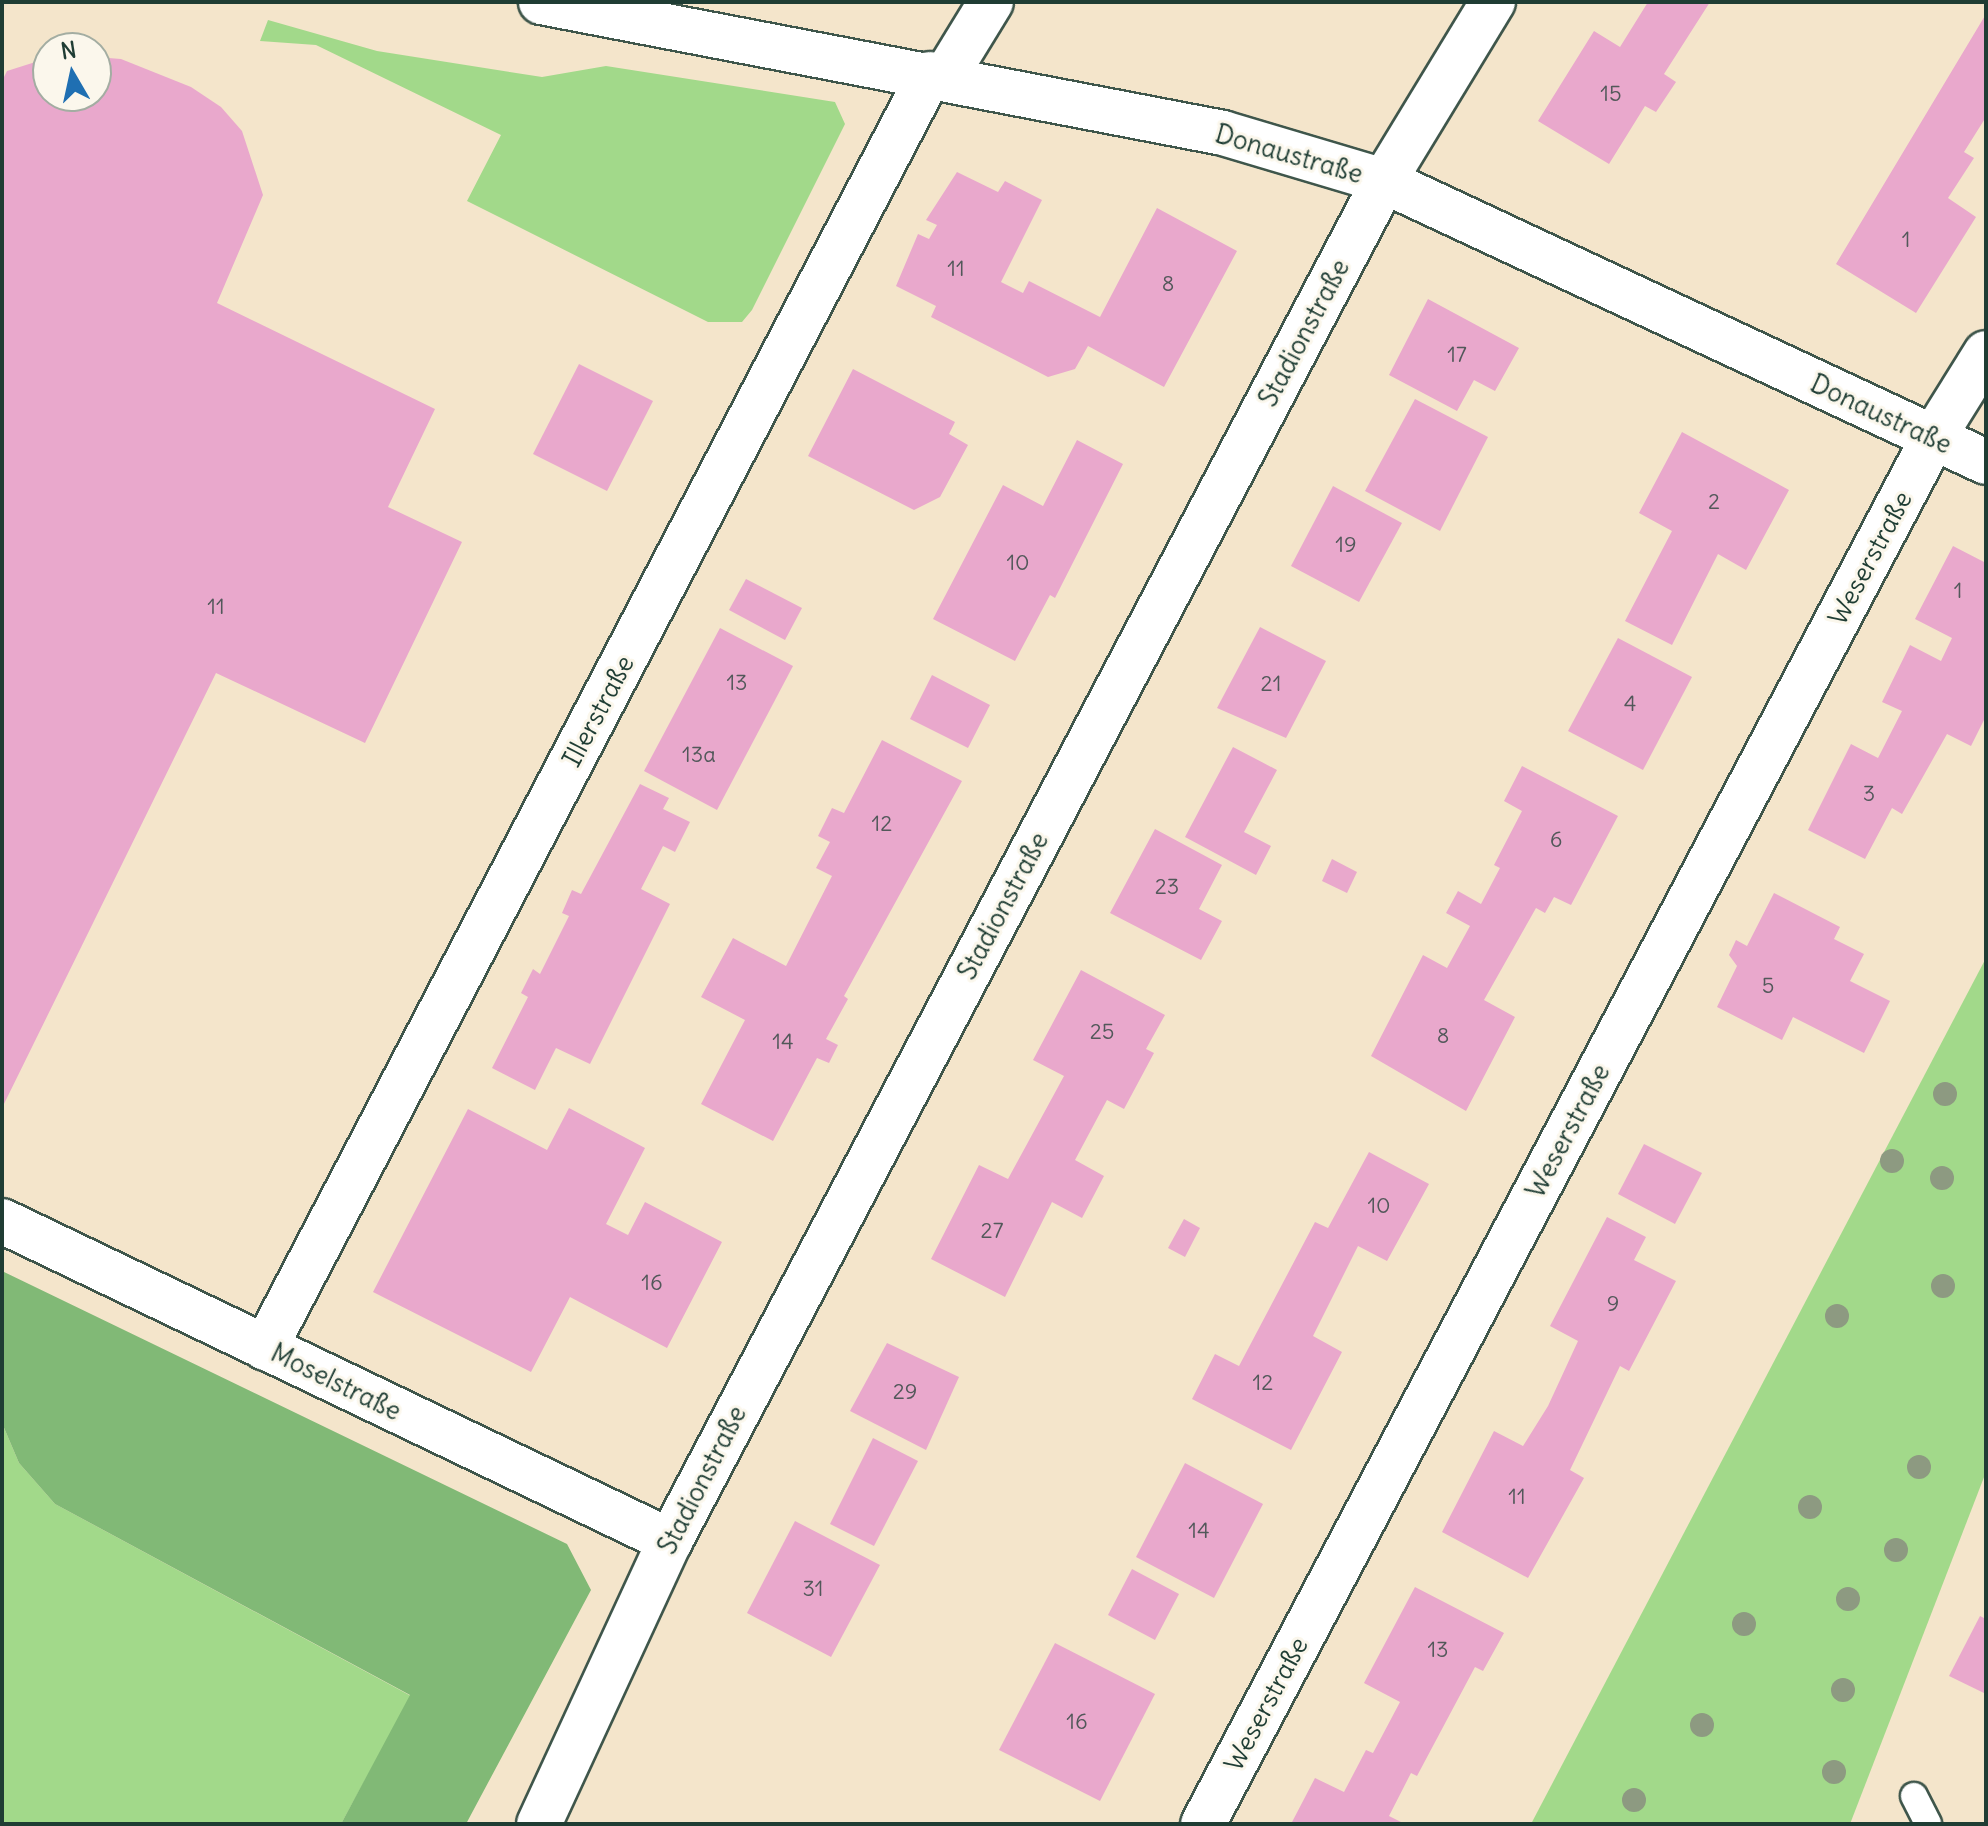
<!DOCTYPE html>
<meta charset="utf-8">
<style>
body{margin:0}
#map{position:relative;width:1988px;height:1826px;overflow:hidden;background:#f4e5cb;font-family:Delius,sans-serif}
div>[style]{position:absolute}
.green>*{inset:0;background:#a2d98a}
.forest>*{inset:0;background:#81b976}
.building>*{inset:0;background:#e9a8cc}
.roads{filter:drop-shadow(2px 0 #3f564b) drop-shadow(-2px 0 #3f564b) drop-shadow(0 2px #3f564b) drop-shadow(0 -2px #3f564b)}
.service>*{height:26px;margin:-13px;padding:0 13px;transform-origin:13px;border-radius:13px;background:#fff}
.minor>*{height:44px;margin:-22px;padding:0 22px;transform-origin:22px;border-radius:22px;background:#fff}
.tertiary>*{height:44px;margin:-22px;padding:0 22px;transform-origin:22px;border-radius:22px;background:#fff}
.trees>*{width:24px;height:24px;margin:-12px;border-radius:50%;background:#8d9a81}
span{translate:-50% -50%;white-space:nowrap;text-align:center;line-height:1.15;-webkit-text-stroke:6px #fbf7ec;paint-order:stroke}
.number-label{font-size:22px;color:#52585a}
.number-label span{-webkit-text-stroke-width:0}
.street-label{font-size:26px;color:#1f3d34}
.frame{position:absolute;inset:0;border:4px solid #1f3d34;pointer-events:none}
.north{position:absolute;left:32px;top:32px;width:80px;height:80px;box-sizing:border-box;background:#fbf7ec;border:2px solid #a3ada2;border-radius:50%;rotate:351deg;font-size:22px;font-weight:700;line-height:32px;text-align:center;color:#1f3d34}
.north::after{content:'';display:block;margin:auto;width:28px;height:36px;background:#1f6fb2;clip-path:polygon(50% 0,100% 100%,50% 72%,0 100%)}
</style>
<div id="map">
<div class="green">
<div style="clip-path:polygon(268px 20px,377px 51px,542px 77px,606px 66px,835px 102px,845px 124px,752px 310px,742px 322px,708px 322px,467px 201px,501px 135px,316px 45px,260px 41px)"></div>
<div style="clip-path:polygon(1986px 958px,1986px 1472px,1850px 1824px,1531px 1824px)"></div>
<div style="clip-path:polygon(2px 1423px,19px 1463px,55px 1504px,411px 1696px,341px 1824px,2px 1824px)"></div>
</div>
<div class="forest">
<div style="clip-path:polygon(2px 1271px,567px 1544px,591px 1590px,466px 1824px,341px 1824px,410px 1695px,55px 1504px,19px 1463px,2px 1423px)"></div>
</div>
<div class="building">
<div style="clip-path:polygon(1648px 2px,1710px 2px,1664px 74px,1676px 82px,1656px 112px,1645px 106px,1609px 164px,1538px 121px,1594px 31px,1620px 47px)"></div>
<div style="clip-path:polygon(1986px 14px,1986px 117px,1964px 152px,1974px 158px,1948px 198px,1976px 217px,1916px 313px,1836px 264px)"></div>
<div style="clip-path:polygon(96px 57px,121px 59px,191px 87px,221px 107px,242px 131px,263px 195px,217px 303px,435px 409px,388px 507px,462px 542px,365px 743px,216px 673px,2px 1108px,2px 81px,7px 71px,48px 58px,48px 96px,96px 96px)"></div>
<div style="clip-path:polygon(957px 172px,998px 192px,1005px 181px,1042px 200px,1001px 282px,1023px 293px,1029px 281px,1100px 317px,1157px 208px,1237px 251px,1164px 387px,1088px 346px,1075px 369px,1048px 377px,931px 317px,936px 306px,896px 286px,918px 234px,929px 239px,937px 225px,926px 220px)"></div>
<div style="clip-path:polygon(1428px 299px,1519px 348px,1495px 391px,1474px 380px,1457px 411px,1389px 375px)"></div>
<div style="clip-path:polygon(579px 364px,653px 401px,607px 491px,533px 454px)"></div>
<div style="clip-path:polygon(853px 369px,955px 422px,949px 434px,968px 445px,940px 497px,914px 510px,808px 456px)"></div>
<div style="clip-path:polygon(1415px 399px,1488px 437px,1440px 531px,1365px 491px)"></div>
<div style="clip-path:polygon(1682px 432px,1789px 490px,1746px 570px,1718px 554px,1672px 645px,1625px 621px,1672px 531px,1639px 513px)"></div>
<div style="clip-path:polygon(1077px 440px,1123px 464px,1055px 598px,1050px 595px,1015px 661px,933px 619px,1003px 485px,1043px 506px)"></div>
<div style="clip-path:polygon(1333px 486px,1402px 523px,1359px 602px,1291px 566px)"></div>
<div style="clip-path:polygon(1953px 546px,1986px 563px,1986px 716px,1971px 746px,1947px 734px,1902px 814px,1892px 808px,1865px 859px,1808px 830px,1851px 744px,1878px 758px,1902px 711px,1882px 702px,1910px 645px,1941px 661px,1952px 638px,1915px 619px)"></div>
<div style="clip-path:polygon(746px 579px,802px 608px,785px 640px,729px 610px)"></div>
<div style="clip-path:polygon(1260px 627px,1326px 661px,1286px 738px,1217px 708px)"></div>
<div style="clip-path:polygon(720px 628px,793px 666px,717px 810px,644px 771px)"></div>
<div style="clip-path:polygon(1618px 638px,1692px 677px,1643px 770px,1568px 731px)"></div>
<div style="clip-path:polygon(932px 675px,990px 705px,968px 748px,910px 719px)"></div>
<div style="clip-path:polygon(882px 740px,962px 781px,844px 996px,848px 999px,826px 1039px,838px 1045px,829px 1063px,817px 1058px,773px 1141px,701px 1104px,745px 1020px,701px 997px,733px 938px,786px 966px,832px 876px,816px 868px,830px 842px,818px 836px,832px 808px,844px 813px)"></div>
<div style="clip-path:polygon(1233px 747px,1277px 770px,1244px 832px,1271px 846px,1256px 875px,1185px 837px)"></div>
<div style="clip-path:polygon(1522px 766px,1618px 816px,1571px 905px,1554px 897px,1545px 913px,1536px 908px,1484px 1000px,1515px 1017px,1466px 1111px,1371px 1056px,1423px 955px,1447px 968px,1470px 926px,1446px 913px,1458px 891px,1481px 904px,1500px 868px,1494px 865px,1522px 811px,1504px 801px)"></div>
<div style="clip-path:polygon(640px 784px,669px 798px,663px 809px,690px 822px,675px 852px,663px 846px,641px 889px,670px 904px,590px 1064px,556px 1048px,535px 1090px,492px 1068px,528px 997px,521px 993px,533px 969px,540px 974px,569px 916px,562px 913px,572px 890px,581px 894px)"></div>
<div style="clip-path:polygon(1155px 829px,1222px 865px,1199px 909px,1222px 921px,1201px 960px,1110px 913px)"></div>
<div style="clip-path:polygon(1332px 859px,1357px 872px,1347px 893px,1322px 881px)"></div>
<div style="clip-path:polygon(1774px 893px,1840px 927px,1834px 939px,1864px 954px,1850px 981px,1890px 1001px,1864px 1053px,1793px 1017px,1782px 1040px,1717px 1007px,1737px 966px,1729px 955px,1736px 940px,1747px 946px)"></div>
<div style="clip-path:polygon(1081px 970px,1165px 1015px,1146px 1049px,1154px 1053px,1124px 1109px,1107px 1100px,1075px 1160px,1104px 1176px,1082px 1218px,1052px 1202px,1005px 1297px,931px 1259px,979px 1165px,1008px 1179px,1064px 1076px,1033px 1060px)"></div>
<div style="clip-path:polygon(569px 1108px,645px 1148px,606px 1224px,628px 1235px,645px 1202px,722px 1242px,667px 1348px,570px 1297px,531px 1372px,373px 1292px,468px 1109px,547px 1150px)"></div>
<div style="clip-path:polygon(1644px 1144px,1702px 1173px,1675px 1224px,1618px 1194px)"></div>
<div style="clip-path:polygon(1369px 1152px,1429px 1184px,1387px 1261px,1358px 1246px,1313px 1336px,1342px 1352px,1291px 1450px,1192px 1399px,1215px 1354px,1239px 1366px,1315px 1222px,1328px 1228px)"></div>
<div style="clip-path:polygon(1607px 1217px,1646px 1237px,1634px 1260px,1676px 1281px,1629px 1371px,1620px 1366px,1570px 1470px,1584px 1478px,1528px 1578px,1442px 1532px,1494px 1431px,1523px 1446px,1548px 1406px,1578px 1341px,1550px 1326px)"></div>
<div style="clip-path:polygon(1184px 1219px,1200px 1228px,1185px 1257px,1168px 1248px)"></div>
<div style="clip-path:polygon(887px 1343px,959px 1377px,926px 1450px,850px 1411px)"></div>
<div style="clip-path:polygon(873px 1438px,918px 1461px,874px 1546px,830px 1524px)"></div>
<div style="clip-path:polygon(1185px 1463px,1263px 1504px,1214px 1598px,1136px 1557px)"></div>
<div style="clip-path:polygon(795px 1521px,880px 1565px,831px 1657px,747px 1613px)"></div>
<div style="clip-path:polygon(1132px 1569px,1179px 1594px,1155px 1640px,1108px 1615px)"></div>
<div style="clip-path:polygon(1415px 1587px,1504px 1633px,1483px 1671px,1475px 1667px,1417px 1776px,1411px 1773px,1389px 1816px,1405px 1824px,1291px 1824px,1315px 1778px,1344px 1792px,1366px 1750px,1373px 1753px,1400px 1702px,1364px 1683px)"></div>
<div style="clip-path:polygon(1980px 1616px,1986px 1619px,1986px 1694px,1949px 1676px)"></div>
<div style="clip-path:polygon(1055px 1643px,1155px 1694px,1100px 1801px,999px 1750px)"></div>
</div>
<div class="roads">
<div class="service">
<div style="left:1914px;top:1796px;width:31px;rotate:63deg"></div>
</div>
<div class="minor">
<div style="left:945px;top:77px;width:88px;rotate:-58.5deg"></div>
<div style="left:2px;top:1221px;width:741px;rotate:25.6deg"></div>
<div style="left:265px;top:1348px;width:1437px;rotate:-62.44deg"></div>
<div style="left:539px;top:1824px;width:312px;rotate:-65.2deg"></div>
<div style="left:670px;top:1541px;width:1536px;rotate:-62.3deg"></div>
<div style="left:1384px;top:181px;width:210px;rotate:-58.7deg"></div>
<div style="left:1203px;top:1824px;width:1566px;rotate:-62.22deg"></div>
<div style="left:1933px;top:438px;width:100px;rotate:-58.1deg"></div>
</div>
<div class="tertiary">
<div style="left:541px;top:2px;width:694px;rotate:10.87deg"></div>
<div style="left:1223px;top:133px;width:168px;rotate:16.6deg"></div>
<div style="left:1384px;top:181px;width:664px;rotate:25.02deg"></div>
</div>
</div>
<div class="trees">
<div style="left:1945px;top:1094px"></div>
<div style="left:1892px;top:1161px"></div>
<div style="left:1942px;top:1178px"></div>
<div style="left:1943px;top:1286px"></div>
<div style="left:1837px;top:1316px"></div>
<div style="left:1919px;top:1467px"></div>
<div style="left:1810px;top:1507px"></div>
<div style="left:1896px;top:1550px"></div>
<div style="left:1848px;top:1599px"></div>
<div style="left:1744px;top:1624px"></div>
<div style="left:1843px;top:1690px"></div>
<div style="left:1702px;top:1725px"></div>
<div style="left:1834px;top:1772px"></div>
<div style="left:1634px;top:1800px"></div>
</div>
<div class="number-label">
<span style="left:1611px;top:94px">15</span>
<span style="left:1906px;top:240px">1</span>
<span style="left:956px;top:269px">11</span>
<span style="left:1168px;top:284px">8</span>
<span style="left:1457px;top:355px">17</span>
<span style="left:1714px;top:502px">2</span>
<span style="left:1346px;top:545px">19</span>
<span style="left:1018px;top:563px">10</span>
<span style="left:1958px;top:591px">1</span>
<span style="left:216px;top:607px">11</span>
<span style="left:737px;top:683px">13</span>
<span style="left:1271px;top:684px">21</span>
<span style="left:1630px;top:704px">4</span>
<span style="left:699px;top:755px">13a</span>
<span style="left:1869px;top:794px">3</span>
<span style="left:882px;top:824px">12</span>
<span style="left:1556px;top:840px">6</span>
<span style="left:1167px;top:887px">23</span>
<span style="left:1768px;top:986px">5</span>
<span style="left:1102px;top:1032px">25</span>
<span style="left:1443px;top:1036px">8</span>
<span style="left:783px;top:1042px">14</span>
<span style="left:1379px;top:1206px">10</span>
<span style="left:992px;top:1231px">27</span>
<span style="left:652px;top:1283px">16</span>
<span style="left:1613px;top:1304px">9</span>
<span style="left:1263px;top:1383px">12</span>
<span style="left:905px;top:1392px">29</span>
<span style="left:1517px;top:1497px">11</span>
<span style="left:1199px;top:1531px">14</span>
<span style="left:813px;top:1589px">31</span>
<span style="left:1438px;top:1650px">13</span>
<span style="left:1077px;top:1722px">16</span>
</div>
<div class="street-label">
<span style="left:1289px;top:154px;rotate:16deg">Donaustraße</span>
<span style="left:1304px;top:333px;rotate:-62deg">Stadionstraße</span>
<span style="left:1881px;top:414px;rotate:25deg">Donaustraße</span>
<span style="left:1870px;top:558px;rotate:-62deg">Weserstraße</span>
<span style="left:598px;top:711px;rotate:-62deg">Illerstraße</span>
<span style="left:1003px;top:906px;rotate:-62deg">Stadionstraße</span>
<span style="left:1568px;top:1131px;rotate:-62deg">Weserstraße</span>
<span style="left:336px;top:1382px;rotate:26deg">Moselstraße</span>
<span style="left:702px;top:1480px;rotate:-63deg">Stadionstraße</span>
<span style="left:1266px;top:1704px;rotate:-62deg">Weserstraße</span>
</div>
<div class="frame"></div>
<div class="north">N</div>
</div>
